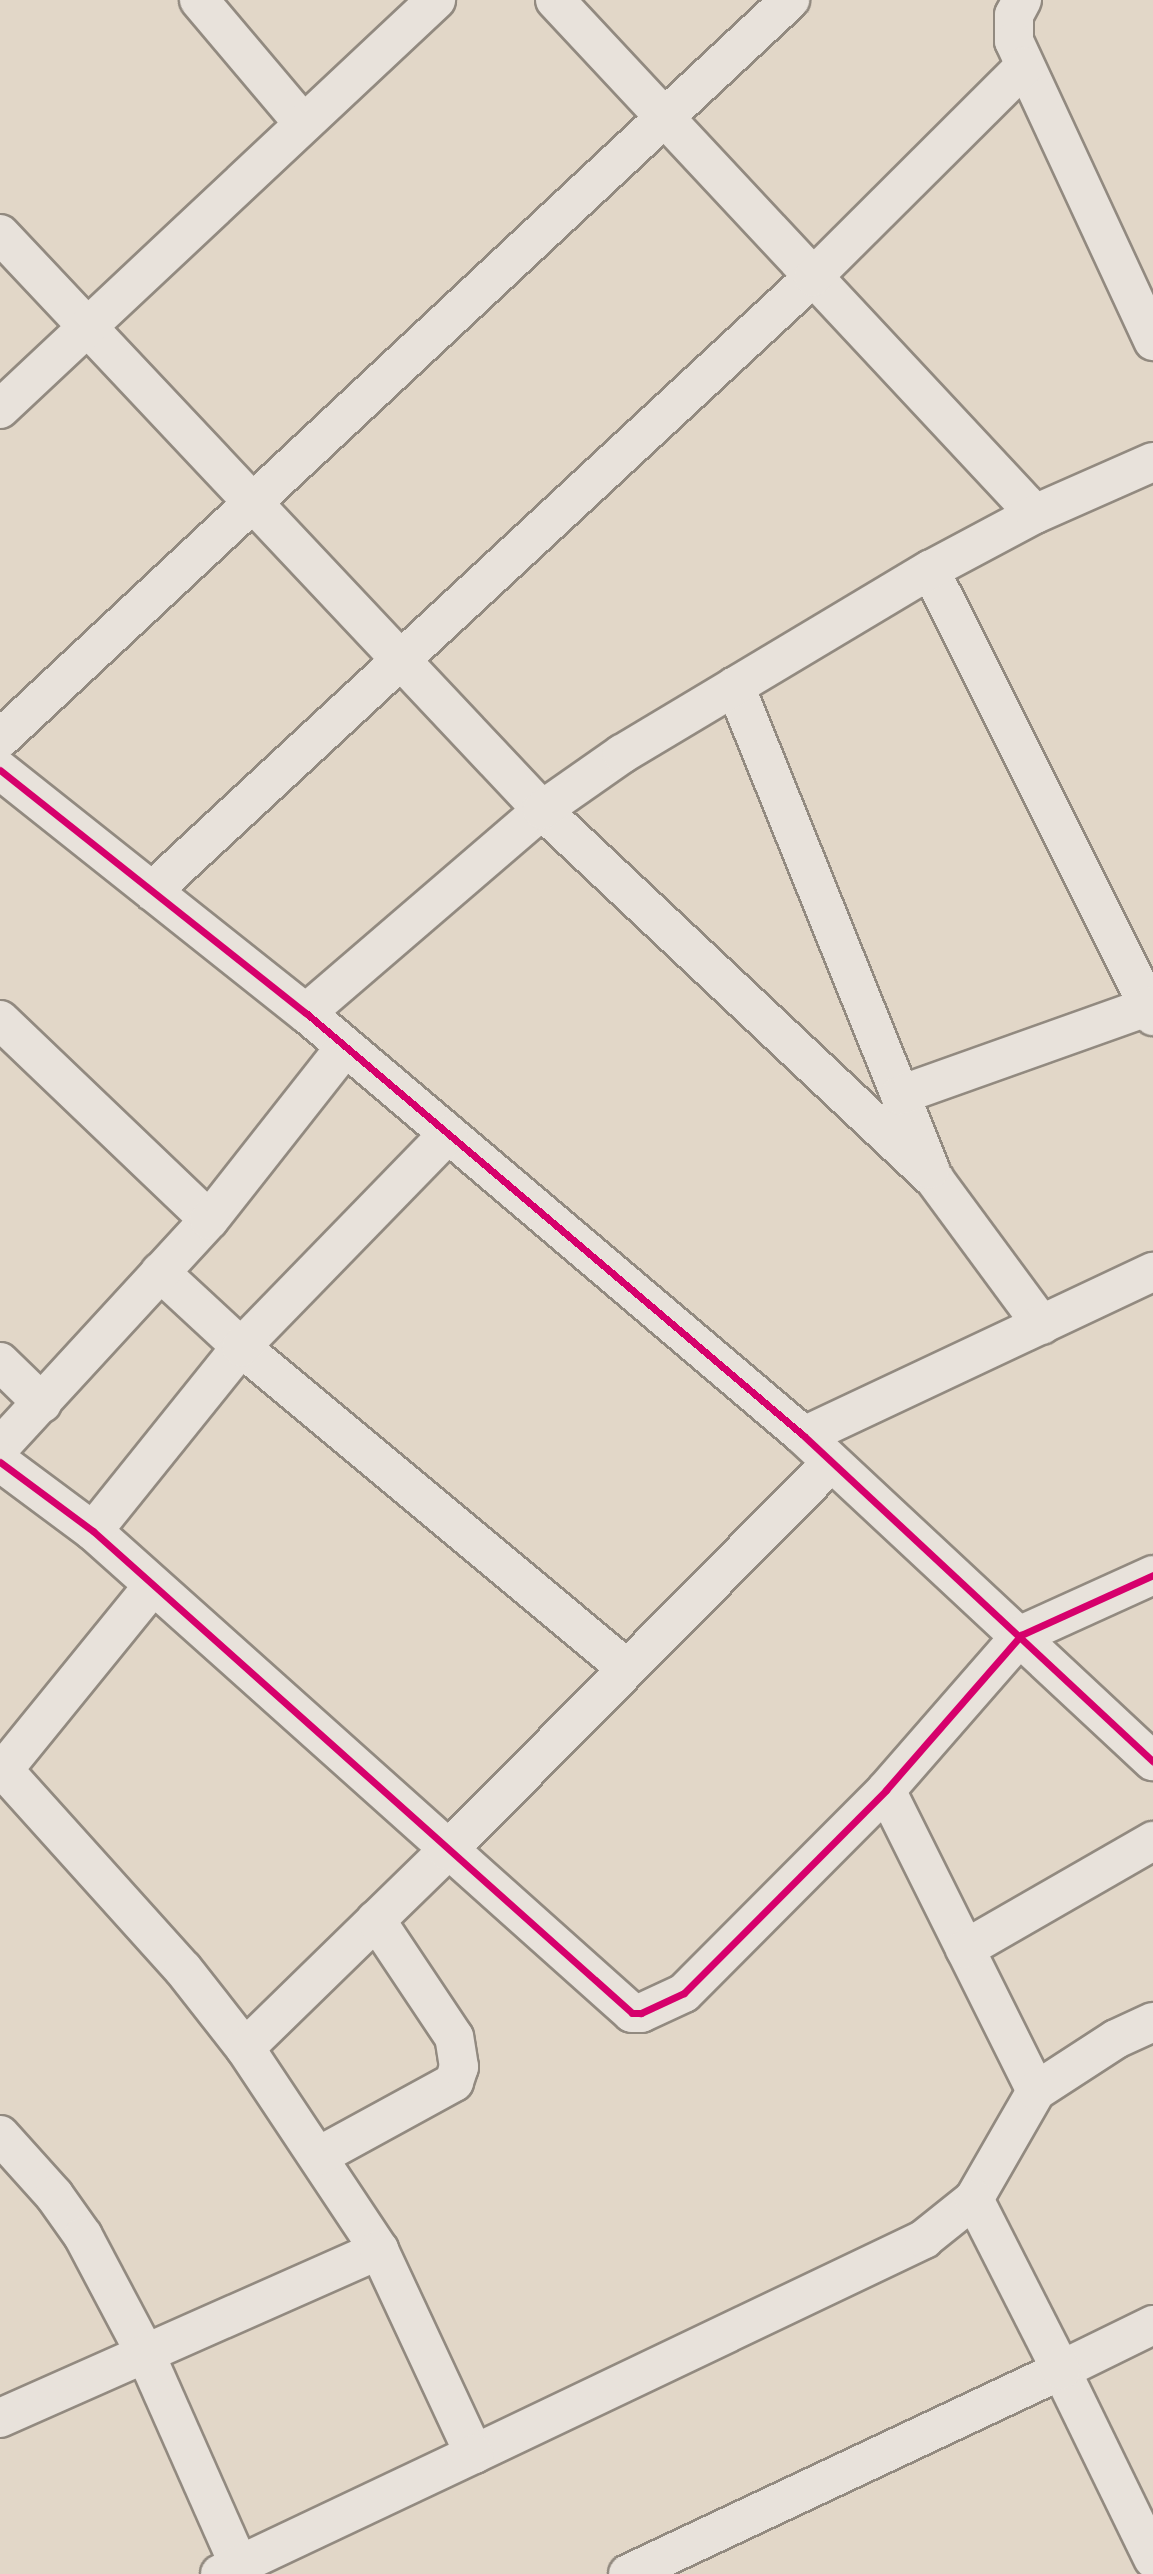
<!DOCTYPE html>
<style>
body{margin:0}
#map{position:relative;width:1153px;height:2574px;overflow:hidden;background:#e2d7c8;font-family:"IM FELL English",serif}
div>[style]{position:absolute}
.roads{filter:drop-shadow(2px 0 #928a80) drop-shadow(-2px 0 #928a80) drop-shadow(0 2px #928a80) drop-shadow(0 -2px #928a80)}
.minor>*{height:38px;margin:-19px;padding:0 19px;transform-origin:19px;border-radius:19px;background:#e8e2db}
.cycleway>*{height:7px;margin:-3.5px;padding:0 3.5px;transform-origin:3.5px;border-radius:3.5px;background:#d6006c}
span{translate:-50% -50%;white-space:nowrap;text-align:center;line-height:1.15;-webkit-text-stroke:5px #f3e6d4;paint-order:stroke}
</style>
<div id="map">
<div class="roads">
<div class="minor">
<div style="left:199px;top:0;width:161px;rotate:49.8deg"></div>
<div style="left:555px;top:0;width:703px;rotate:46.96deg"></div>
<div style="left:1022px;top:0;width:17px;rotate:118deg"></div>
<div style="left:1014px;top:15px;width:26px;rotate:90deg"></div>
<div style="left:1014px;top:41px;width:331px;rotate:65.1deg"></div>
<div style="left:0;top:234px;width:791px;rotate:46.74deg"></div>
<div style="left:542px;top:810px;width:540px;rotate:43.27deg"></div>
<div style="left:935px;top:1180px;width:180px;rotate:53.6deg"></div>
<div style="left:0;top:409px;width:598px;rotate:-43.17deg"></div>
<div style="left:930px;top:570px;width:499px;rotate:63.4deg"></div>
<div style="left:735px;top:686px;width:521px;rotate:68.01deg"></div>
<div style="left:0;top:739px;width:1082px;rotate:-43.09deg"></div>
<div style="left:0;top:770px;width:391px;rotate:38.5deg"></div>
<div style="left:306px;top:1013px;width:653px;rotate:40.34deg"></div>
<div style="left:804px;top:1436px;width:477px;rotate:43deg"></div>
<div style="left:152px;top:891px;width:902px;rotate:-42.89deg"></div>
<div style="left:813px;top:277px;width:298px;rotate:-44.9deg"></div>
<div style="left:306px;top:1013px;width:311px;rotate:-40.7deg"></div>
<div style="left:542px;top:810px;width:98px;rotate:-35deg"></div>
<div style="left:622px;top:754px;width:359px;rotate:-30.9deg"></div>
<div style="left:930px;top:570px;width:119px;rotate:-28.1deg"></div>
<div style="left:1035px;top:514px;width:129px;rotate:-23.8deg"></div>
<div style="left:0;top:1020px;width:289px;rotate:43.7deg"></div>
<div style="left:900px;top:1095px;width:269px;rotate:-19.6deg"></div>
<div style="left:160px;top:1272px;width:110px;rotate:42.8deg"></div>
<div style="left:241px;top:1347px;width:501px;rotate:39.82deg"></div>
<div style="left:0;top:1362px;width:59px;rotate:44.3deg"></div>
<div style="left:804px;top:1436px;width:386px;rotate:-25.2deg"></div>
<div style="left:0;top:1447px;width:309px;rotate:-47.4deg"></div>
<div style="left:209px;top:1220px;width:220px;rotate:-51.8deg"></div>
<div style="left:0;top:1462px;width:116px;rotate:36.6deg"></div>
<div style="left:93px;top:1531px;width:723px;rotate:41.8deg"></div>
<div style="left:632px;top:2013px;width:9px"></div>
<div style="left:641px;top:2013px;width:47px;rotate:-24.9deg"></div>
<div style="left:684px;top:1993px;width:286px;rotate:-45.1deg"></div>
<div style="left:886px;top:1790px;width:206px;rotate:-48.9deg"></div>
<div style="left:1021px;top:1635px;width:145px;rotate:-24.4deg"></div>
<div style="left:93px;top:1531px;width:236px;rotate:-51.2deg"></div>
<div style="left:241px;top:1347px;width:297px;rotate:-45.8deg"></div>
<div style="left:0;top:1766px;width:273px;rotate:48deg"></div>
<div style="left:183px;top:1969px;width:100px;rotate:51.9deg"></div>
<div style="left:245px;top:2048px;width:242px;rotate:56.4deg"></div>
<div style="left:4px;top:1769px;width:235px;rotate:-50.9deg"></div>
<div style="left:886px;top:1790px;width:336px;rotate:63.5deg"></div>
<div style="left:965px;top:1949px;width:217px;rotate:-29.9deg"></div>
<div style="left:245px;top:2048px;width:282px;rotate:-44.3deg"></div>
<div style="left:447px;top:1851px;width:547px;rotate:-45.3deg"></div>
<div style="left:0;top:2135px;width:81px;rotate:48deg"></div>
<div style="left:54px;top:2195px;width:50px;rotate:54.7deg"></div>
<div style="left:83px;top:2236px;width:132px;rotate:62.1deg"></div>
<div style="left:145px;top:2353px;width:242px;rotate:66.1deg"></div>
<div style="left:319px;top:2156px;width:154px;rotate:-28.7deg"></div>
<div style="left:454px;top:2082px;width:16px;rotate:-72deg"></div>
<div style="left:459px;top:2067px;width:30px;rotate:-99deg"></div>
<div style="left:454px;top:2037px;width:141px;rotate:-123.7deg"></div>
<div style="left:1153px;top:2325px;width:102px;rotate:153.9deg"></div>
<div style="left:1061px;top:2370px;width:210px;rotate:64deg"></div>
<div style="left:0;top:2418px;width:415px;rotate:-23.9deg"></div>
<div style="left:379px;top:2250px;width:225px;rotate:65deg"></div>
<div style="left:474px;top:2454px;width:499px;rotate:-25.5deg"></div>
<div style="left:924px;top:2239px;width:64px;rotate:-38.7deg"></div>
<div style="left:974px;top:2199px;width:125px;rotate:-60.1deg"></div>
<div style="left:1036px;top:2091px;width:95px;rotate:-33deg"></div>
<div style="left:1116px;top:2039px;width:41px;rotate:-24.7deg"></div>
<div style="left:220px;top:2574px;width:281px;rotate:-25.3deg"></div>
<div style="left:628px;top:2574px;width:479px;rotate:-25.2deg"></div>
<div style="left:1061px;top:2370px;width:192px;rotate:-117deg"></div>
</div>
</div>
<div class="cycleway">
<div style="left:0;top:770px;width:391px;rotate:38.5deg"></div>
<div style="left:306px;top:1013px;width:653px;rotate:40.34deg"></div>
<div style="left:804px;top:1436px;width:477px;rotate:43deg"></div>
<div style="left:0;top:1462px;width:116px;rotate:36.6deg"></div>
<div style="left:93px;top:1531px;width:723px;rotate:41.8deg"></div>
<div style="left:632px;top:2013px;width:9px"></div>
<div style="left:641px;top:2013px;width:47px;rotate:-24.9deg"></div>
<div style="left:684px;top:1993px;width:286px;rotate:-45.1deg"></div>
<div style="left:886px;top:1790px;width:206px;rotate:-48.9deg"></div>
<div style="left:1021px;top:1635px;width:145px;rotate:-24.4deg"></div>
</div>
</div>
